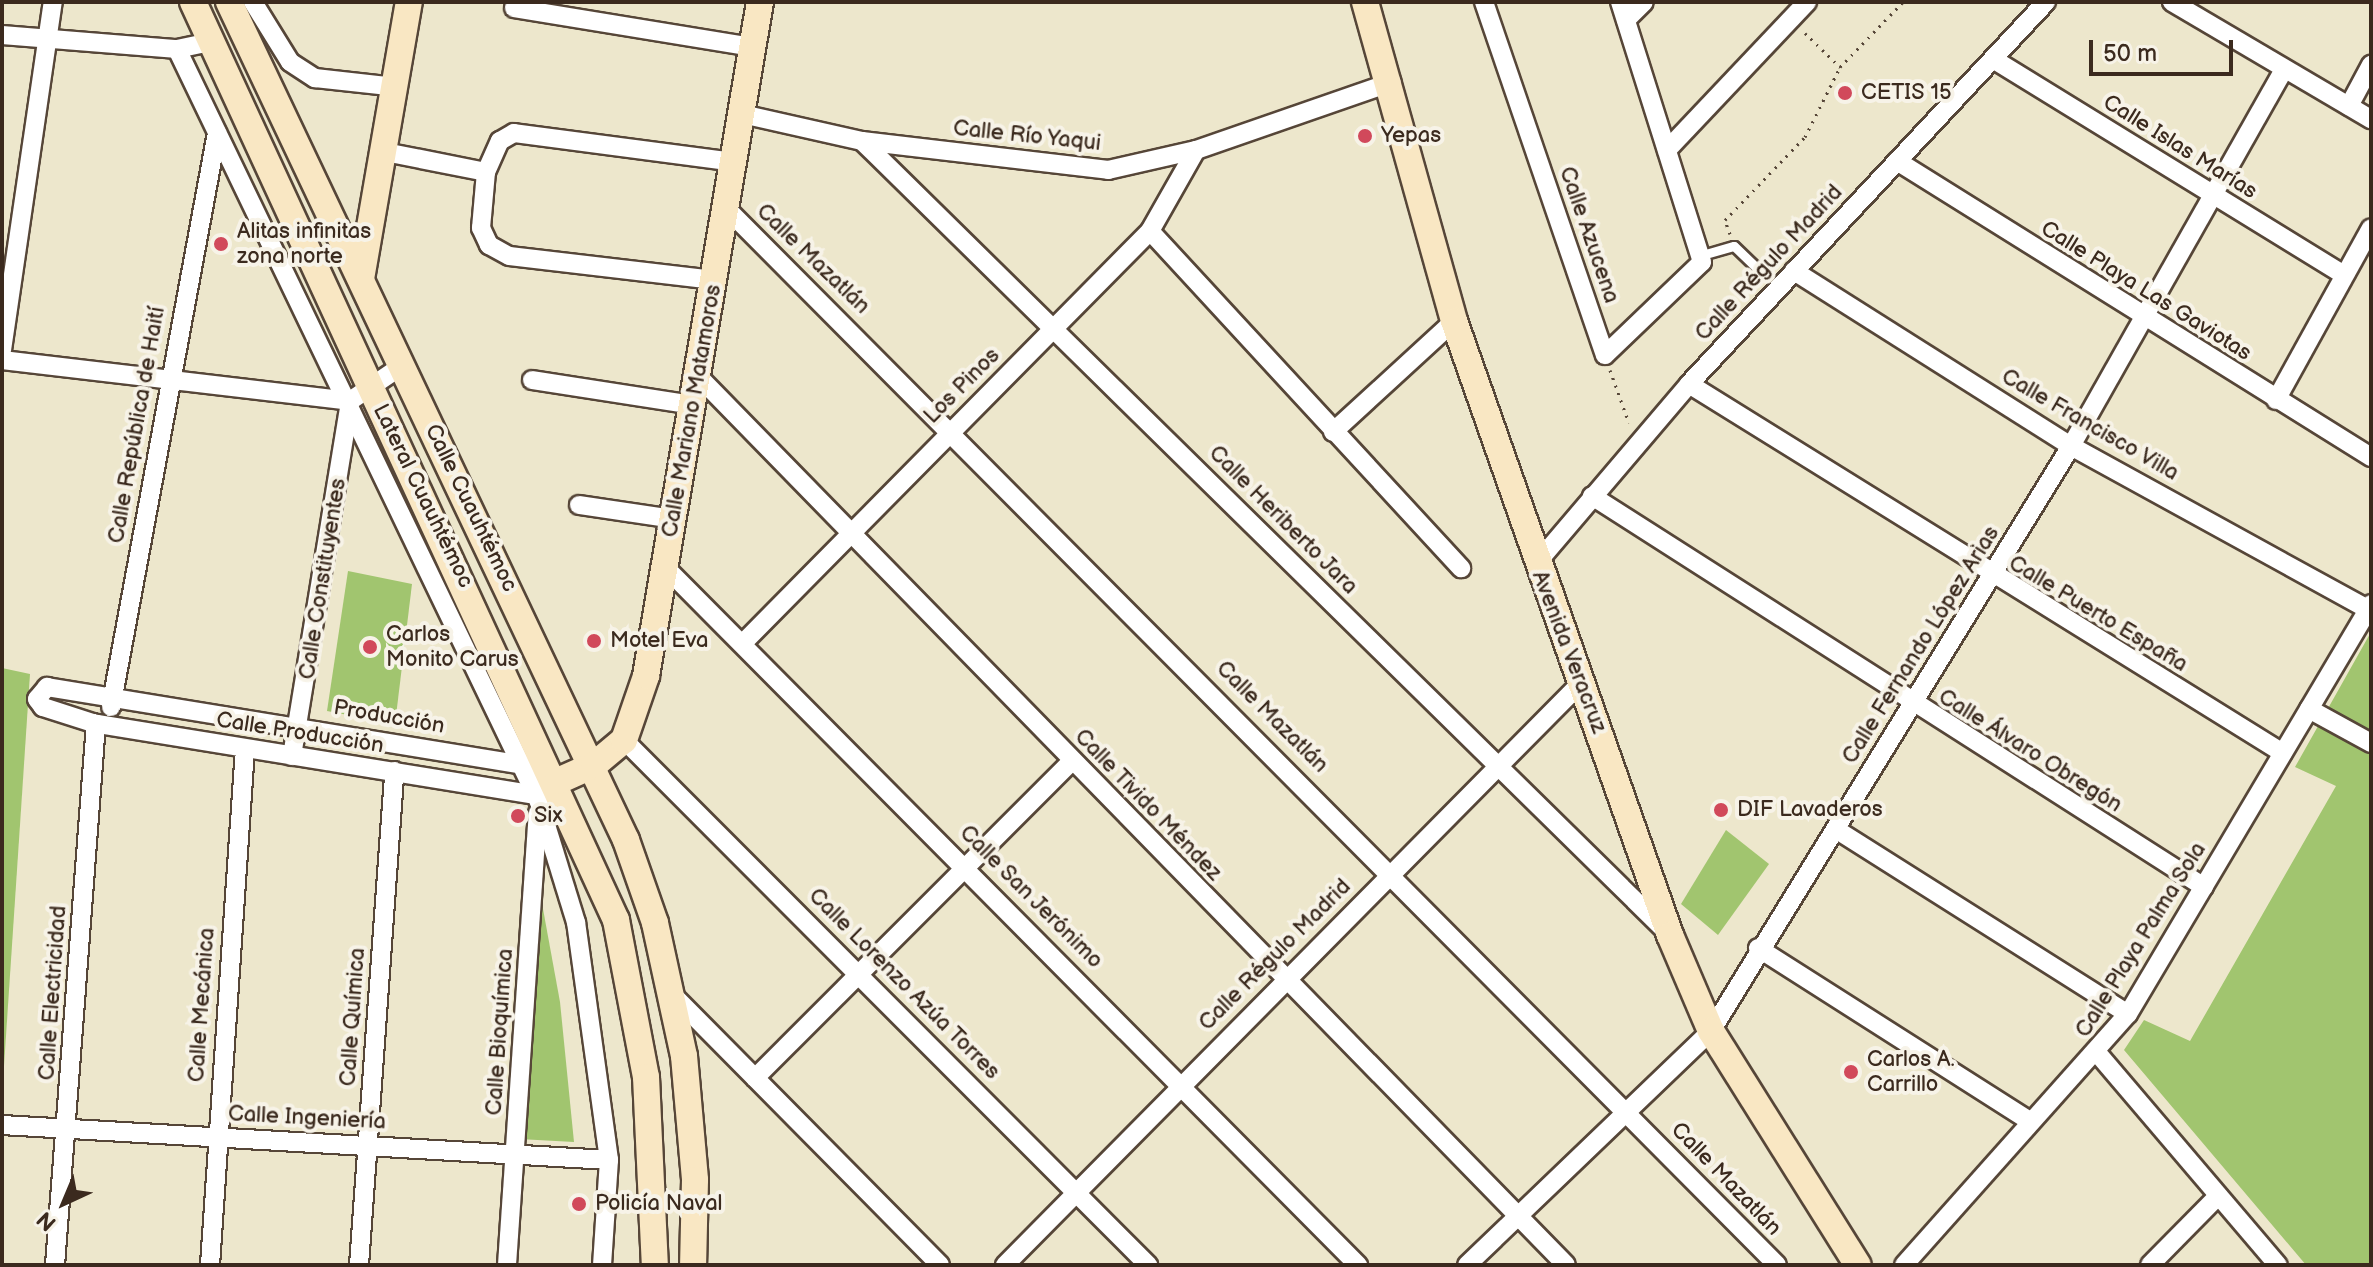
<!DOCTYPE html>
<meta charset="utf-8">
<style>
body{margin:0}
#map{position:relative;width:2373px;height:1267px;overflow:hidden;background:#ede7cc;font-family:"Balsamiq Sans",sans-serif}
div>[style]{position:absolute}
.green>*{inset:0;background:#a1c56f}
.path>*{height:3px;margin-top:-1.5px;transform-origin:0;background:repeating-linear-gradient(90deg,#564638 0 2px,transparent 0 8px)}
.roads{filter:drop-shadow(2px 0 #564638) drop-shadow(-2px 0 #564638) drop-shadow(0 2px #564638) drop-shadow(0 -2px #564638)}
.lane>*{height:9px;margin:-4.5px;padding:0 4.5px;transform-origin:4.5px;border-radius:4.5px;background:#fff}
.street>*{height:18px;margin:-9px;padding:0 9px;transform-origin:9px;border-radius:9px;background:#fff}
.secondary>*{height:26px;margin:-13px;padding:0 13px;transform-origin:13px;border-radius:13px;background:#f9e7c3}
.dots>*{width:22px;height:22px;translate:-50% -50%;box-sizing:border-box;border:4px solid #f7f3e8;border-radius:50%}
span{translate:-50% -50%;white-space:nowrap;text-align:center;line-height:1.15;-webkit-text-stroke:8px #f7f3e8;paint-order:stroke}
.poi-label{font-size:22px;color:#3b2a1e}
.left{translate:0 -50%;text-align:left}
.street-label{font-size:22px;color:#3b2a1e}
.frame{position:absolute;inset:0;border:4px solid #3b2a1e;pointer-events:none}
.north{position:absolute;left:24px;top:1163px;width:80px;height:80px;-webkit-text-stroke:6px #f7f3e8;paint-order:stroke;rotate:224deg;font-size:22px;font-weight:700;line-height:32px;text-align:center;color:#3b2a1e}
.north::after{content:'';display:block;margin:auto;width:28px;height:36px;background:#3b2a1e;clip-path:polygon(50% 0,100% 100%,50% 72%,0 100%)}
.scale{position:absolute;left:2089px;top:40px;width:144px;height:36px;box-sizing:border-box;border:4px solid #3b2a1e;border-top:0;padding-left:10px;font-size:24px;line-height:28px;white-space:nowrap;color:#3b2a1e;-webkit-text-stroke:6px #f7f3e8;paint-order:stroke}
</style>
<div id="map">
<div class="green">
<div style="clip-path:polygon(348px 571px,412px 584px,395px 724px,327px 711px)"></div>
<div style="clip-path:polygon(2371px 632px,2371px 1265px,2306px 1265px,2124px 1050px,2144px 1020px,2190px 1041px,2336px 786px,2295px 767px)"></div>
<div style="clip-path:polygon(2px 668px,30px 674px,2px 1096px)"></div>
<div style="clip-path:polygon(1726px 830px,1769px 864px,1718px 935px,1681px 904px)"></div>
<div style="clip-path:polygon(539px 887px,560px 1002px,574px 1142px,519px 1139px)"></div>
</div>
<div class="path">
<div style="left:1805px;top:33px;width:49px;rotate:44.2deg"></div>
<div style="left:1840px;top:67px;width:91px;rotate:-45.9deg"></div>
<div style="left:1730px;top:234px;width:15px;rotate:-110deg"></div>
<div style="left:1725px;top:220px;width:115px;rotate:-46.1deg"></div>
<div style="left:1805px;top:137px;width:78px;rotate:-63.4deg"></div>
<div style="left:1610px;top:370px;width:56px;rotate:70.3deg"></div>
</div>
<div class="roads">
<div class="lane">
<div style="left:1702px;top:255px;width:33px;rotate:-16deg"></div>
<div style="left:1734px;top:246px;width:35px;rotate:44deg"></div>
</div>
<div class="street">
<div style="left:253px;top:2px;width:70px;rotate:58.3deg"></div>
<div style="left:290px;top:62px;width:30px;rotate:33deg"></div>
<div style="left:315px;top:78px;width:81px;rotate:6.3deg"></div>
<div style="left:1484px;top:2px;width:373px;rotate:71.1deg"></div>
<div style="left:1605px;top:355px;width:134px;rotate:-43.8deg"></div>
<div style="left:1702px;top:262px;width:273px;rotate:-107.5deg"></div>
<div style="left:2172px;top:2px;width:231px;rotate:30.5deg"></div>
<div style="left:514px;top:8px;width:241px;rotate:9.3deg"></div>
<div style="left:1626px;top:20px;width:25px;rotate:-45deg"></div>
<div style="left:2px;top:35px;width:176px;rotate:4.6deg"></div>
<div style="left:177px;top:49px;width:34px;rotate:-12deg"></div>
<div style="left:177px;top:49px;width:835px;rotate:64.32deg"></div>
<div style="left:539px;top:802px;width:126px;rotate:72.9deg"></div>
<div style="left:576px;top:922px;width:240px;rotate:82.1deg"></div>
<div style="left:609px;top:1160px;width:105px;rotate:93.8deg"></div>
<div style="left:1993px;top:59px;width:411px;rotate:31.6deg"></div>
<div style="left:2349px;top:106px;width:47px;rotate:-61.8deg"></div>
<div style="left:742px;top:114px;width:123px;rotate:12.7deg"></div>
<div style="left:862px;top:141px;width:248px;rotate:6.7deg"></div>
<div style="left:1108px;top:170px;width:90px;rotate:-12.8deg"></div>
<div style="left:1196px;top:150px;width:207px;rotate:-19.1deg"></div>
<div style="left:862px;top:141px;width:1126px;rotate:44.5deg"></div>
<div style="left:1667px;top:150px;width:204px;rotate:-46.6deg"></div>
<div style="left:385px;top:152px;width:103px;rotate:11.2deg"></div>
<div style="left:1897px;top:161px;width:559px;rotate:31.98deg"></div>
<div style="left:727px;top:209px;width:1489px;rotate:45.16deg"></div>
<div style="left:1150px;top:231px;width:459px;rotate:47.3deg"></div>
<div style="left:1794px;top:271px;width:328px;rotate:32.3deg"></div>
<div style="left:2071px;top:446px;width:342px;rotate:28.8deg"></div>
<div style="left:714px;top:280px;width:206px;rotate:-173.3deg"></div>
<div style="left:509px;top:256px;width:23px;rotate:-151deg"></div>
<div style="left:489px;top:245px;width:19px;rotate:-115deg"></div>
<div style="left:481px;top:228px;width:56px;rotate:-84.9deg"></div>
<div style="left:486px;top:172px;width:34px;rotate:-66deg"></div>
<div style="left:500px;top:141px;width:16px;rotate:-30deg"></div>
<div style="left:514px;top:133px;width:222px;rotate:7.5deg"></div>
<div style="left:2px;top:350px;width:352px;rotate:-81.7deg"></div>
<div style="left:2px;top:360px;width:350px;rotate:6.7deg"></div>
<div style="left:350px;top:401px;width:64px;rotate:-34.2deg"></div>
<div style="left:698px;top:376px;width:1242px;rotate:45.68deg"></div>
<div style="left:532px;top:380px;width:163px;rotate:8.8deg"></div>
<div style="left:1689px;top:384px;width:699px;rotate:31.85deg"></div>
<div style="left:2276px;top:400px;width:196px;rotate:-61.1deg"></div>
<div style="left:1333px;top:432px;width:164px;rotate:-42.5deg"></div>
<div style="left:1592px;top:496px;width:726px;rotate:32.57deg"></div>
<div style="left:579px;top:505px;width:96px;rotate:8.4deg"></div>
<div style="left:1536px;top:564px;width:236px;rotate:-49.6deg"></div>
<div style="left:1689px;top:384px;width:523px;rotate:-46.94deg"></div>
<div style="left:665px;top:567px;width:984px;rotate:45.21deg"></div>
<div style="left:744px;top:642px;width:578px;rotate:-45.35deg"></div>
<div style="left:1150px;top:231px;width:93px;rotate:-60.4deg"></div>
<div style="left:47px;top:687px;width:484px;rotate:9.3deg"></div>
<div style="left:525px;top:765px;width:37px;rotate:26deg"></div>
<div style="left:558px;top:781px;width:26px;rotate:148deg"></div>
<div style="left:536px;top:795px;width:446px;rotate:-170.8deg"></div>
<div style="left:96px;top:724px;width:56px;rotate:-162.2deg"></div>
<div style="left:43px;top:707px;width:10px;rotate:-127deg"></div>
<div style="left:37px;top:699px;width:16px;rotate:-50deg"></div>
<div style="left:111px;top:707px;width:584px;rotate:-79.54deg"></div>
<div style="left:2309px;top:709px;width:71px;rotate:28.7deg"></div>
<div style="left:624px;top:740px;width:742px;rotate:45.05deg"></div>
<div style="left:292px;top:756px;width:360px;rotate:-80.7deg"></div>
<div style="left:1837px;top:830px;width:344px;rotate:32.3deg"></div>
<div style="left:1758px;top:948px;width:320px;rotate:32.5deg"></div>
<div style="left:672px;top:994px;width:381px;rotate:45.3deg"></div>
<div style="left:2099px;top:1055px;width:276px;rotate:49.6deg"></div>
<div style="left:755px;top:1078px;width:448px;rotate:-45deg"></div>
<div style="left:2px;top:1125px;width:608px;rotate:3.3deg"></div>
<div style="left:55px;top:1265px;width:543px;rotate:-85.67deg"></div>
<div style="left:210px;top:1265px;width:517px;rotate:-86.12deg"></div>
<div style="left:359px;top:1265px;width:495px;rotate:-85.9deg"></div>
<div style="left:507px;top:1265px;width:453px;rotate:-86.1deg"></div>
<div style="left:1005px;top:1265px;width:820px;rotate:-45.3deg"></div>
<div style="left:1467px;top:1265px;width:338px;rotate:-43.8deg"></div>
<div style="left:1711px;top:1031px;width:687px;rotate:-58.39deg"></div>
<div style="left:2071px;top:446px;width:432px;rotate:-60.5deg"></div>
<div style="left:1904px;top:1265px;width:336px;rotate:-48.3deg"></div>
<div style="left:2128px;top:1014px;width:477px;rotate:-59.3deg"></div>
<div style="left:2150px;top:1265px;width:97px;rotate:-45.4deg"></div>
</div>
<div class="secondary">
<div style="left:193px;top:2px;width:1011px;rotate:65.26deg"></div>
<div style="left:616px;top:920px;width:160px;rotate:79.2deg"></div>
<div style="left:646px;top:1077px;width:188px;rotate:87.3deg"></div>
<div style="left:229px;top:2px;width:927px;rotate:64.65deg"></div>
<div style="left:626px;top:840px;width:88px;rotate:70.7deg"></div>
<div style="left:655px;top:923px;width:136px;rotate:77.7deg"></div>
<div style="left:684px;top:1056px;width:124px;rotate:84.9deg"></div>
<div style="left:695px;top:1180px;width:85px;rotate:91.3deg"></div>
<div style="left:1365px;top:2px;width:331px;rotate:74.4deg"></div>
<div style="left:1454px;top:321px;width:651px;rotate:70.62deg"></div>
<div style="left:1670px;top:935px;width:104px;rotate:66.9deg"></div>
<div style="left:1711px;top:1031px;width:276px;rotate:57.9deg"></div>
<div style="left:361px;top:279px;width:281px;rotate:-80.2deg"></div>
<div style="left:558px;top:781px;width:39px;rotate:-24deg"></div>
<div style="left:594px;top:765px;width:39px;rotate:-40deg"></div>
<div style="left:624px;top:740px;width:68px;rotate:-71deg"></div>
<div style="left:646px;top:676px;width:684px;rotate:-80.4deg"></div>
</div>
</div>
<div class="dots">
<div style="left:1845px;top:93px;background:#d1495b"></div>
<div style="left:1365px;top:136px;background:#d1495b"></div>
<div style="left:221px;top:244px;background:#d1495b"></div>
<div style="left:594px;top:641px;background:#d1495b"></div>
<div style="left:370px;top:647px;background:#d1495b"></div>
<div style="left:1721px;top:810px;background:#d1495b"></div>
<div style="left:518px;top:816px;background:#d1495b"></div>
<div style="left:1851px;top:1072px;background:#d1495b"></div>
<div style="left:579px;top:1204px;background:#d1495b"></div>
</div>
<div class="poi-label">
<span class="left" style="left:1861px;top:93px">CETIS 15</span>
<span class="left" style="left:1381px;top:136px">Yepas</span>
<span class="left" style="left:237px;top:244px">Alitas infinitas<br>zona norte</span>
<span class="left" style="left:386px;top:647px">Carlos<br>Monito Carus</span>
<span class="left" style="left:610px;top:641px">Motel Eva</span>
<span class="left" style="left:1737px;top:810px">DIF Lavaderos</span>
<span class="left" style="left:534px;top:816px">Six</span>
<span class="left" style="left:1867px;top:1072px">Carlos A.<br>Carrillo</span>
<span class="left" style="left:595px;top:1204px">Policía Naval</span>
</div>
<div class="street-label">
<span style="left:1027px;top:136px;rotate:6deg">Calle Río Yaqui</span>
<span style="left:2180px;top:147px;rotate:32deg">Calle Islas Marías</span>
<span style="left:1589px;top:235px;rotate:71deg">Calle Azucena</span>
<span style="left:813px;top:259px;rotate:44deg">Calle Mazatlán</span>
<span style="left:1769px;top:263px;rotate:-47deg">Calle Régulo Madrid</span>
<span style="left:2146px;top:291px;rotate:32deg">Calle Playa Las Gaviotas</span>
<span style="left:962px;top:386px;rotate:-45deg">Los Pinos</span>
<span style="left:692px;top:411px;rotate:-80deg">Calle Mariano Matamoros</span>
<span style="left:137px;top:425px;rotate:-80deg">Calle República de Haití</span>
<span style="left:2090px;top:425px;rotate:30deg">Calle Francisco Villa</span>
<span style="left:423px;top:496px;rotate:64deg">Lateral Cuauhtémoc</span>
<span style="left:471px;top:508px;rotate:64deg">Calle Cuauhtémoc</span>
<span style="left:1283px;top:520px;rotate:45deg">Calle Heriberto Jara</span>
<span style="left:323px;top:579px;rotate:-81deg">Calle Constituyentes</span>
<span style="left:2098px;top:614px;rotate:31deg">Calle Puerto España</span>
<span style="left:1921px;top:645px;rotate:-58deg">Calle Fernando López Arias</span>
<span style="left:1569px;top:652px;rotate:69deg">Avenida Veracruz</span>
<span style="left:389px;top:717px;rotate:10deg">Producción</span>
<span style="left:1272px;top:717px;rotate:45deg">Calle Mazatlán</span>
<span style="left:300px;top:733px;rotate:9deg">Calle Producción</span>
<span style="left:2030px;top:751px;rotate:32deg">Calle Álvaro Obregón</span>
<span style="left:1148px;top:805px;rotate:46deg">Calle Tivido Méndez</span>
<span style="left:1031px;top:897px;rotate:45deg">Calle San Jerónimo</span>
<span style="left:2141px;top:940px;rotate:-58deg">Calle Playa Palma Sola</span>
<span style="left:1275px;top:955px;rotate:-45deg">Calle Régulo Madrid</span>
<span style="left:904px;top:984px;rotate:45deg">Calle Lorenzo Azúa Torres</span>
<span style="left:53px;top:993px;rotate:-86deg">Calle Electricidad</span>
<span style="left:202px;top:1005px;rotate:-86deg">Calle Mecánica</span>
<span style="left:353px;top:1017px;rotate:-86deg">Calle Química</span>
<span style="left:500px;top:1032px;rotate:-86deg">Calle Bioquímica</span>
<span style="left:307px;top:1118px;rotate:3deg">Calle Ingeniería</span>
<span style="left:1726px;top:1179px;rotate:46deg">Calle Mazatlán</span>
</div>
<div class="frame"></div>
<div class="north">N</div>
<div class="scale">50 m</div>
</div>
